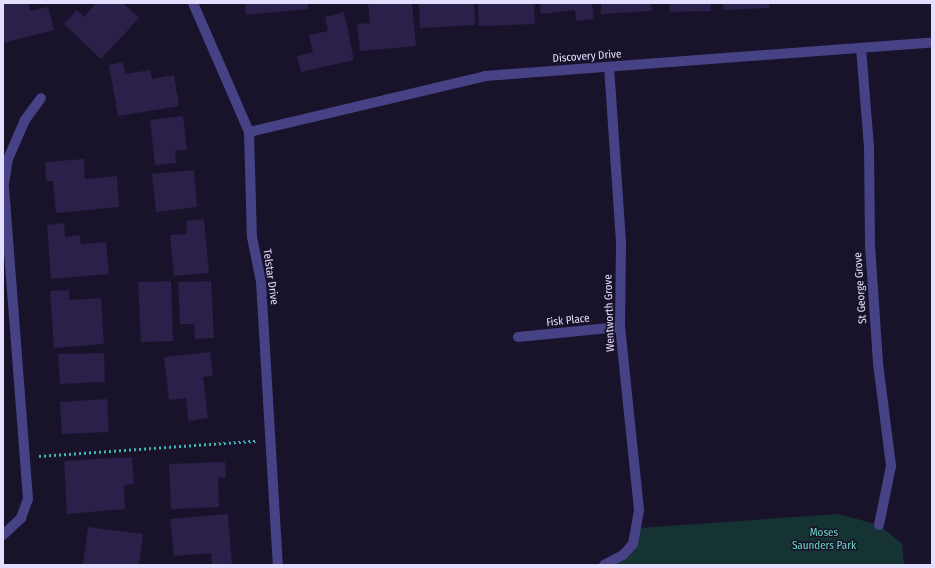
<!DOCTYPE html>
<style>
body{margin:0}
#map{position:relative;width:935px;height:568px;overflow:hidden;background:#18132a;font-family:"Fira Sans Condensed",sans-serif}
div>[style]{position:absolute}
.green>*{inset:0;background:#163333}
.building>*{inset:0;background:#2a2049}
.path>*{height:2.5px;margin-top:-1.25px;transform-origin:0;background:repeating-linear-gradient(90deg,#3ab5b3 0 2px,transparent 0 5px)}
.minor>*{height:10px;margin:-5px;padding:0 5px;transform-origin:5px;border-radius:5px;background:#474185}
span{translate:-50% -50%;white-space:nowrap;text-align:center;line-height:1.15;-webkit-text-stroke:3px #18132a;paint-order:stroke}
.street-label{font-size:11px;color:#e3defd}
.park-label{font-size:11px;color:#6dd9c3}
.frame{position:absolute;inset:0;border:4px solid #e3defd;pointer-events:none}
</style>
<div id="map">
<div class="green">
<div style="clip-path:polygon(838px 514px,879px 525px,902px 544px,904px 565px,604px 565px,623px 555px,639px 528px)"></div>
</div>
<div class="building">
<div style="clip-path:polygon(3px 3px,28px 3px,30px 11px,48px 7px,54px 30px,3px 43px)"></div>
<div style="clip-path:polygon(96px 3px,123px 3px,139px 18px,101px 59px,64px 24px,77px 10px,84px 17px)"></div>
<div style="clip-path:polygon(245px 3px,308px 3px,308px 9px,246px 15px)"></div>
<div style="clip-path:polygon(368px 3px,412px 3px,416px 46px,360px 51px,357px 24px,370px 23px)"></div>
<div style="clip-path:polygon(474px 3px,475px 25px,420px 28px,419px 4px)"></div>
<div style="clip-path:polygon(478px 3px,534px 3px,535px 24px,479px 26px)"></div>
<div style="clip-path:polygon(540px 3px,592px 3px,594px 19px,576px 21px,575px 10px,541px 14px)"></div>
<div style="clip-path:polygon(601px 3px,651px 3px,652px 11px,601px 14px)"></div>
<div style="clip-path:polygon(670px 3px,711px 3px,711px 11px,670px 12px)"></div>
<div style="clip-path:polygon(723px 3px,769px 3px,769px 8px,724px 10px)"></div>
<div style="clip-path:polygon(344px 12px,354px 60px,301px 72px,297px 56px,313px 52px,309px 35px,328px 31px,325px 17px)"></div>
<div style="clip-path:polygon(123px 62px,125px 74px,150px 70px,152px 79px,174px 75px,179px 106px,118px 116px,109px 65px)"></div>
<div style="clip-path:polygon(183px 116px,187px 150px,175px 151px,176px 163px,155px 165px,150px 120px)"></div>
<div style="clip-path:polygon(84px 159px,85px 179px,117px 176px,119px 207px,56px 213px,53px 181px,46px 181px,45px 162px)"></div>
<div style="clip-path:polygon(194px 170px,197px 207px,156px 212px,152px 174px)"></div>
<div style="clip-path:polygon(204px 219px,209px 273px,174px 276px,170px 235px,187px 234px,186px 221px)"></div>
<div style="clip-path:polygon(64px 223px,65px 237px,80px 235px,81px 244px,106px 242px,109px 274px,51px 279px,47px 225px)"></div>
<div style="clip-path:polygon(171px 281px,173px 341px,141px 342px,138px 282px)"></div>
<div style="clip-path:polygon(211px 281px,214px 338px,195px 339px,194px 324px,180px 324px,178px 282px)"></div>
<div style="clip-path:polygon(69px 290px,69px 300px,101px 298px,104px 344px,54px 348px,50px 291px)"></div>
<div style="clip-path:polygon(210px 352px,213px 376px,203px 377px,208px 418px,188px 421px,186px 398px,169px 400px,164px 357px)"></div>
<div style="clip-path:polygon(104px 353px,105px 382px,60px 384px,58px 354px)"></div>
<div style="clip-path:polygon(107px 399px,109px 432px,62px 434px,60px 402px)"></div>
<div style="clip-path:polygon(132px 457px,134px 484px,124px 485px,125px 509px,67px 514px,64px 461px)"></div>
<div style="clip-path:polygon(225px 462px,226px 477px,218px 478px,219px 507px,171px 509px,169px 464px)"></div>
<div style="clip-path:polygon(228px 514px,232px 565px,212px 565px,211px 553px,174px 556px,170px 519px)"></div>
<div style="clip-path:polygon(88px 527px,143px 534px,139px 565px,83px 565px)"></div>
</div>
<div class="path">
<div style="left:39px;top:456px;width:218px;rotate:-4deg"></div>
</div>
<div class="minor">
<div style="left:193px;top:3px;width:141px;rotate:66.5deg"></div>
<div style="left:249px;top:132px;width:105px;rotate:88.4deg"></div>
<div style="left:252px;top:237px;width:46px;rotate:78.7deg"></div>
<div style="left:261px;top:282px;width:284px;rotate:86.6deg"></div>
<div style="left:861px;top:48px;width:100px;rotate:85.4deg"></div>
<div style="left:869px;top:148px;width:97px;rotate:89.4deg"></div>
<div style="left:870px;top:245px;width:118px;rotate:86.1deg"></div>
<div style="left:878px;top:363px;width:104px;rotate:82.8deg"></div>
<div style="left:891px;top:466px;width:60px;rotate:101.5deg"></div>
<div style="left:249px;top:132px;width:243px;rotate:-13.3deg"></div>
<div style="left:485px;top:76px;width:448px;rotate:-4.3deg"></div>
<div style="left:518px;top:337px;width:102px;rotate:-5.6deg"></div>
<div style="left:3px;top:535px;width:25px;rotate:-43deg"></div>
<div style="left:21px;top:518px;width:20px;rotate:-70deg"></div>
<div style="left:28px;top:499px;width:316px;rotate:-94.4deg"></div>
<div style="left:4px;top:184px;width:25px;rotate:-81deg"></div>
<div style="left:8px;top:159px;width:43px;rotate:-66.4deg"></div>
<div style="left:25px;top:120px;width:27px;rotate:-54deg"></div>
<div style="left:604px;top:565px;width:21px;rotate:-28deg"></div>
<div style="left:623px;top:555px;width:15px;rotate:-48deg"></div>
<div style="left:633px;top:544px;width:35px;rotate:-80deg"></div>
<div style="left:639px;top:510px;width:184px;rotate:-95.9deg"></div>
<div style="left:620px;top:327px;width:85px;rotate:-89.3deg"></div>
<div style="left:621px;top:242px;width:175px;rotate:-93.9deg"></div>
</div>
<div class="street-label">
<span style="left:587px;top:57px;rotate:-4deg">Discovery Drive</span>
<span style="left:270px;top:277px;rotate:82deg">Telstar Drive</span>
<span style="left:861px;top:288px;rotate:-94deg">St George Grove</span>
<span style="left:610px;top:313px;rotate:-92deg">Wentworth Grove</span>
<span style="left:568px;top:321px;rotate:-6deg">Fisk Place</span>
</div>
<div class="park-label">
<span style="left:824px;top:540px">Moses<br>Saunders Park</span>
</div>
<div class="frame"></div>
</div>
